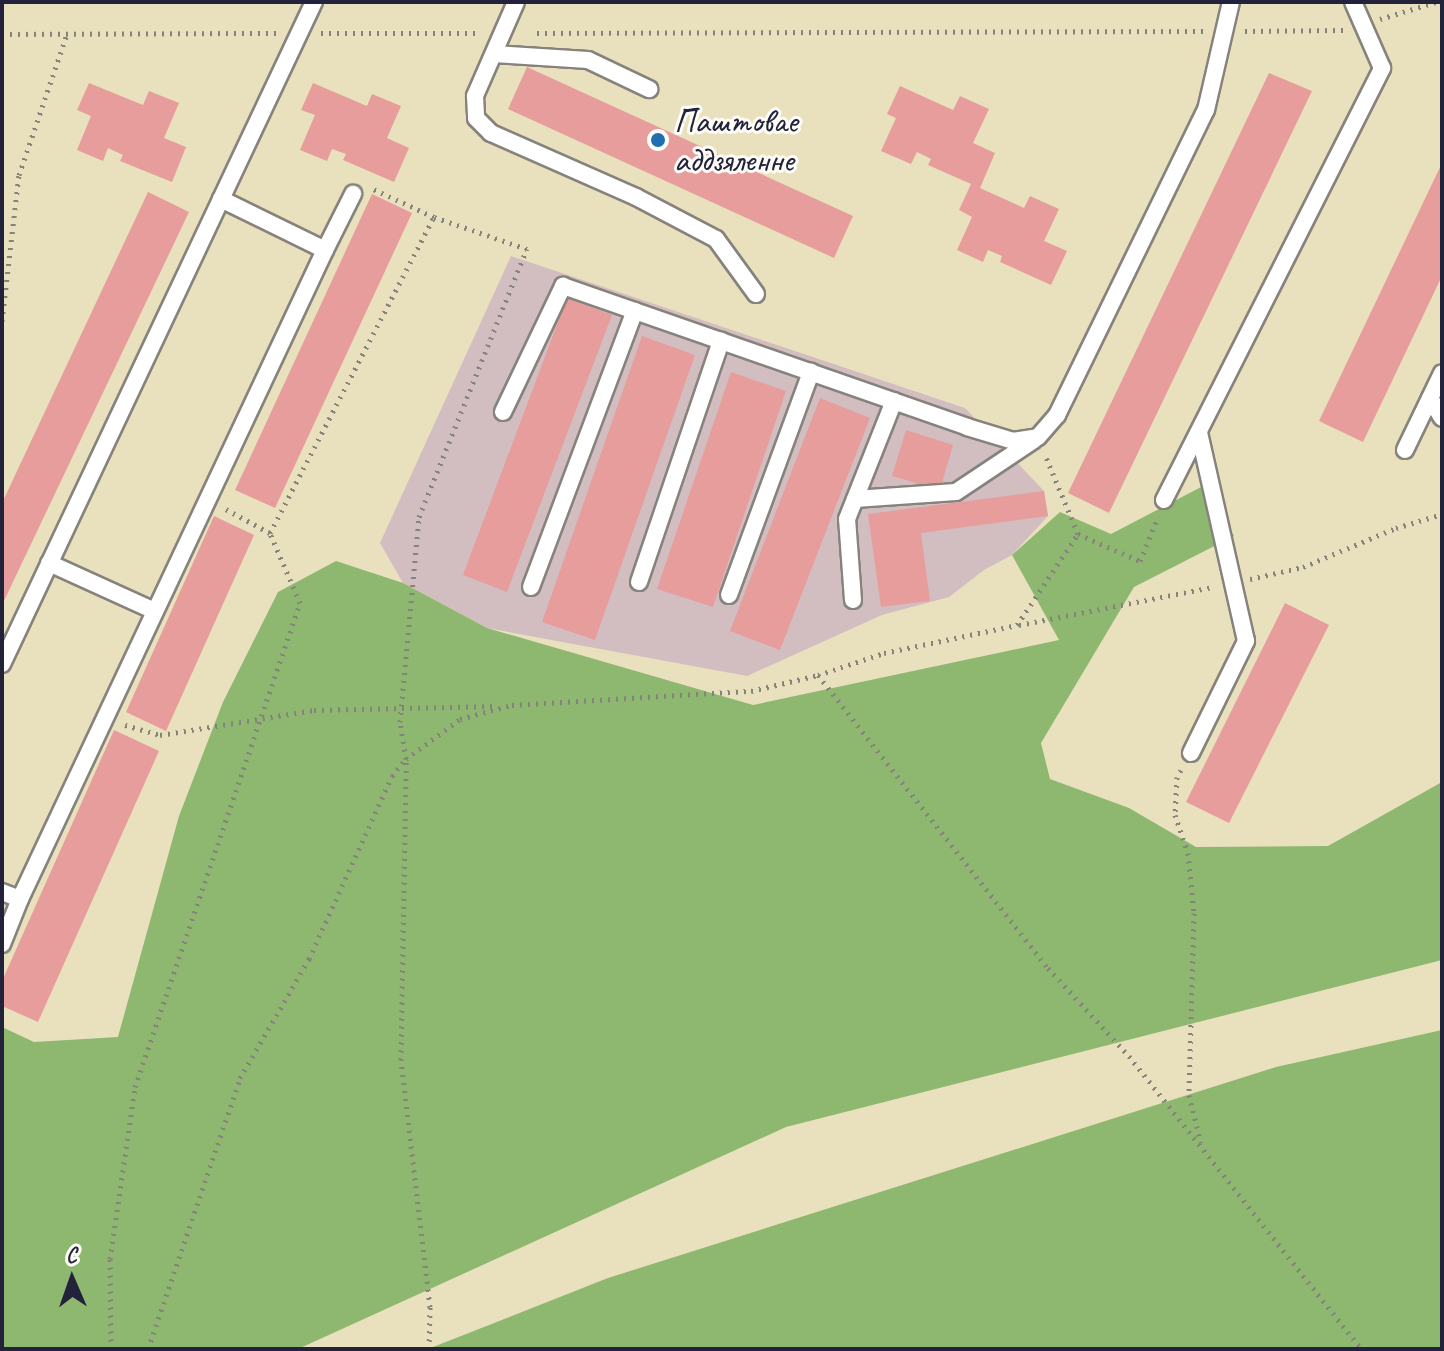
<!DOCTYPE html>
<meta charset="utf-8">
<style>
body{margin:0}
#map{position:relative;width:1444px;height:1351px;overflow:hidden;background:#e9e1bd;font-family:Caveat,sans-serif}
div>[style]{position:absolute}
.industrial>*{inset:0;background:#d2bec1}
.forest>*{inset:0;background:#8eb86f}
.building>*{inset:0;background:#e69d9b}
.path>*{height:5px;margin-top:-2.5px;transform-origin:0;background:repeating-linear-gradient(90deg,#86827c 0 2px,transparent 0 8px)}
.roads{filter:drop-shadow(2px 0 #86827c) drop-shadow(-2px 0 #86827c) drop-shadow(0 2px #86827c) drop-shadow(0 -2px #86827c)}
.lane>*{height:16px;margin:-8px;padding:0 8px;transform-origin:8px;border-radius:8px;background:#fff}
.dots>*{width:22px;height:22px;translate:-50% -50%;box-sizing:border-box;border:4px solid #fdfcf7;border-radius:50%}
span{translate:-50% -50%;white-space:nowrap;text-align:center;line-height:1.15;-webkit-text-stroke:6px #fdfcf7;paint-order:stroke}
.poi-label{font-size:34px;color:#22223b}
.left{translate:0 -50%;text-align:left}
.frame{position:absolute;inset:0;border:4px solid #22223b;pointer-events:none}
.north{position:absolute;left:32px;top:1239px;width:80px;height:80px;-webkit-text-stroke:6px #fdfcf7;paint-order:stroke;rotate:358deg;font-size:22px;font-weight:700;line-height:32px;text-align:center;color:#22223b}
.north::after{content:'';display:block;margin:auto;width:28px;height:36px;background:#22223b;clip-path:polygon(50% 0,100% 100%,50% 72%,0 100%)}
</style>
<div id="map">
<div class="industrial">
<div style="clip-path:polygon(511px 256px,965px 408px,1044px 491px,1048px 516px,1012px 555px,984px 570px,949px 597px,882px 615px,747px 676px,487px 628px,403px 583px,380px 543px)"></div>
</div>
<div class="forest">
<div style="clip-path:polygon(1205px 485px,1234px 536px,1134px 587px,1041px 743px,1050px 779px,1129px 808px,1196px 847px,1328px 846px,1442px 782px,1442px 960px,786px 1127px,298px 1349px,2px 1349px,2px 1027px,34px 1042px,118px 1037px,179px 816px,223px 702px,278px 592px,336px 561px,403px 583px,487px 628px,753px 705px,1059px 640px,1012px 555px,1060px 512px,1111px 534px)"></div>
<div style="clip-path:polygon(1442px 1030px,1442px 1349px,428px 1349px,608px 1278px,1276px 1067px)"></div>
</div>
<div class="building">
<div style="clip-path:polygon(527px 67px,853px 216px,834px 258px,508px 109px)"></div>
<div style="clip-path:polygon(1269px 73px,1312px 91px,1109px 513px,1068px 493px)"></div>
<div style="clip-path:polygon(89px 83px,143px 105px,149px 91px,179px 103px,164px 138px,186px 147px,172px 182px,120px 161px,123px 155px,108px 148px,103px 161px,77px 150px,91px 116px,77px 110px)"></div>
<div style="clip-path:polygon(313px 83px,367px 106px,372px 94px,401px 106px,387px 138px,409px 148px,394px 182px,343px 160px,346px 154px,332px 149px,327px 161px,300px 150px,315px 115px,301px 110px)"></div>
<div style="clip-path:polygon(900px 86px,953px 110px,960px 96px,989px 109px,973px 143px,995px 153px,980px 188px,1024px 208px,1030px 196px,1059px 209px,1044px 241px,1067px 251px,1051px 285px,1000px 262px,1002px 256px,988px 250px,983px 262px,957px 250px,972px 217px,959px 210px,971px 184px,928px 165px,931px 159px,917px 152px,911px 164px,881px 151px,896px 118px,887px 114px)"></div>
<div style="clip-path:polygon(1442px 163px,1442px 276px,1363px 442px,1319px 421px)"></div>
<div style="clip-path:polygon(148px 192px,189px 212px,2px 605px,2px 503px)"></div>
<div style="clip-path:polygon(372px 194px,412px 213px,275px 508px,235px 490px)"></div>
<div style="clip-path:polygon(567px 298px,612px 315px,507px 592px,463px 575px)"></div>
<div style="clip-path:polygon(642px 336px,695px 355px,595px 640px,542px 622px)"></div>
<div style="clip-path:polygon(731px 372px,786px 391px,713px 607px,657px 589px)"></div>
<div style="clip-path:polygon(820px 398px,870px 418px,780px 650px,730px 631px)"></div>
<div style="clip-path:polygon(906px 430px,953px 445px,940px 490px,892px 476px)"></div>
<div style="clip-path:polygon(1044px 491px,1048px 516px,921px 533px,930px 601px,881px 607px,868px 514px)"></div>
<div style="clip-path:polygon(214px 516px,254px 535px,166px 731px,126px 712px)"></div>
<div style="clip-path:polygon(1285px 603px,1329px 625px,1229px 823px,1186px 802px)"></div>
<div style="clip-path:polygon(114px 730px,159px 751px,38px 1022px,2px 1006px,2px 981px)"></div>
</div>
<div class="path">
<div style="left:1380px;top:19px;width:59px;rotate:-16.9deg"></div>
<div style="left:1245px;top:31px;width:98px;rotate:-0.6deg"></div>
<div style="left:321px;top:33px;width:158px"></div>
<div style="left:537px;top:33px;width:666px;rotate:-0.17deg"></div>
<div style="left:2px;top:34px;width:277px;rotate:-0.2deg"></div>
<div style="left:2px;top:321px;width:147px;rotate:-83.4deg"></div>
<div style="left:19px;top:175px;width:149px;rotate:-71.2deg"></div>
<div style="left:270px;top:533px;width:356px;rotate:-62.6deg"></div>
<div style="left:434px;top:217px;width:67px;rotate:-155.3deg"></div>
<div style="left:1078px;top:534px;width:68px;rotate:23.5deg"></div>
<div style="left:1140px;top:561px;width:48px;rotate:-67.8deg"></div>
<div style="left:1250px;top:579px;width:54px;rotate:-12.8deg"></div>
<div style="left:1303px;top:567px;width:101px;rotate:-22.8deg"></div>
<div style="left:1396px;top:528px;width:48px;rotate:-16.9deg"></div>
<div style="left:1019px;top:625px;width:198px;rotate:-11.1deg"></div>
<div style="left:818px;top:675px;width:372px;rotate:51.9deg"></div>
<div style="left:1048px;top:968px;width:120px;rotate:47.4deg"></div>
<div style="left:1129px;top:1056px;width:374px;rotate:51.6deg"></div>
<div style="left:125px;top:725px;width:36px;rotate:16deg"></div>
<div style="left:160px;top:735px;width:156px;rotate:-9.2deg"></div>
<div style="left:314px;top:710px;width:181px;rotate:-1.3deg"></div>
<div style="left:1181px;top:770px;width:8px;rotate:120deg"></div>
<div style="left:1177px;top:777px;width:38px;rotate:93deg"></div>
<div style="left:1175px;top:815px;width:40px;rotate:71.1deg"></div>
<div style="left:1188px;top:853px;width:60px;rotate:84.3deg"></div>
<div style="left:1194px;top:913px;width:182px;rotate:91.6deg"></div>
<div style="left:1189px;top:1095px;width:49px;rotate:76deg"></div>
<div style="left:111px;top:1349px;width:90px;rotate:-90.6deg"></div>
<div style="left:110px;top:1259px;width:174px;rotate:-81.7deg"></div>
<div style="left:135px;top:1087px;width:511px;rotate:-71.18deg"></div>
<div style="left:300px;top:603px;width:76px;rotate:-113.2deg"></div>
<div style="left:270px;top:533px;width:52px;rotate:-151.5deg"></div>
<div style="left:148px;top:1349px;width:286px;rotate:-71.2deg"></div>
<div style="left:240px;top:1078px;width:138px;rotate:-59.9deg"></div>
<div style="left:309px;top:959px;width:201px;rotate:-65.6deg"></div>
<div style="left:392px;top:776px;width:22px;rotate:-51deg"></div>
<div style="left:406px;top:759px;width:67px;rotate:-36.5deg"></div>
<div style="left:460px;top:719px;width:54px;rotate:-15.1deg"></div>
<div style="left:512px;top:705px;width:239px;rotate:-3.4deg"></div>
<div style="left:751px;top:691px;width:69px;rotate:-13.4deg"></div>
<div style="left:818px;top:675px;width:70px;rotate:-18.4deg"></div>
<div style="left:884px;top:653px;width:136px;rotate:-11.9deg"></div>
<div style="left:1017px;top:625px;width:110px;rotate:-56.2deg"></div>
<div style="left:1078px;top:534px;width:83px;rotate:-112.6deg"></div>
<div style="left:429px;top:1349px;width:42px;rotate:-88.6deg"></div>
<div style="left:430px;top:1307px;width:249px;rotate:-96.7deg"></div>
<div style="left:401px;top:1060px;width:301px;rotate:-89deg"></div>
<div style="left:406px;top:759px;width:37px;rotate:-99deg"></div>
<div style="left:400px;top:722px;width:206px;rotate:-84.7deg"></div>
<div style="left:419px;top:517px;width:289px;rotate:-68.1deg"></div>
<div style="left:527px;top:249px;width:98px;rotate:-161deg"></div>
</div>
<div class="roads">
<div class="lane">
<div style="left:516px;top:2px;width:103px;rotate:113.6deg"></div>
<div style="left:475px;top:96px;width:22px;rotate:87deg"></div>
<div style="left:476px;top:118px;width:21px;rotate:45deg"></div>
<div style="left:491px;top:133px;width:158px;rotate:23.8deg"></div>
<div style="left:636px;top:197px;width:90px;rotate:27.7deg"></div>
<div style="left:716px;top:239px;width:68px;rotate:54deg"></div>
<div style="left:494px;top:54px;width:94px;rotate:3.7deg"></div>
<div style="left:588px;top:60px;width:68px;rotate:25.4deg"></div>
<div style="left:325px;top:250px;width:63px;rotate:-63.4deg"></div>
<div style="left:1430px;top:398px;width:23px;rotate:59deg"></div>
<div style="left:503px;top:412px;width:140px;rotate:-64.5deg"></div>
<div style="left:563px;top:286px;width:428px;rotate:19.2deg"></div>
<div style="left:967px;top:427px;width:48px;rotate:16.9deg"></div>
<div style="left:1013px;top:441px;width:25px;rotate:-9deg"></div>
<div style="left:1038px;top:437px;width:29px;rotate:-49deg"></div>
<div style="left:1057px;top:415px;width:339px;rotate:-64deg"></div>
<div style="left:1206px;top:110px;width:111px;rotate:-77deg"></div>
<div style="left:1405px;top:450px;width:85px;rotate:-64.3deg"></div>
<div style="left:855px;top:499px;width:101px;rotate:-4deg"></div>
<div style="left:956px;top:492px;width:94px;rotate:-33.7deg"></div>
<div style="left:1164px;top:500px;width:484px;rotate:-63.2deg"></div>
<div style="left:1382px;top:68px;width:72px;rotate:-113.7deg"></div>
<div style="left:49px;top:563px;width:116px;rotate:24.4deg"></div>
<div style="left:639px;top:582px;width:255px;rotate:-71.2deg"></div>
<div style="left:531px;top:587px;width:295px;rotate:-69.4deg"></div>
<div style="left:729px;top:595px;width:238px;rotate:-69.8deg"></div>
<div style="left:853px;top:600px;width:81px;rotate:-94.2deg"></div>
<div style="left:847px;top:519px;width:127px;rotate:-68.3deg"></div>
<div style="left:2px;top:664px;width:732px;rotate:-64.77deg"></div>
<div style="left:1191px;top:753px;width:125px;rotate:-63.8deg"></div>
<div style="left:1246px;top:641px;width:214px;rotate:-102.7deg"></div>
<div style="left:2px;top:892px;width:19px;rotate:21deg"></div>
<div style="left:20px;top:899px;width:717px;rotate:-64.83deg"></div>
<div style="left:325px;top:250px;width:116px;rotate:-153.9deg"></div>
<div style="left:2px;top:944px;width:48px;rotate:-68.2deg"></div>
</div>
</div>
<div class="dots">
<div style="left:658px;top:140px;background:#1f6fb2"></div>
</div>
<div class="poi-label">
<span class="left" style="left:674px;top:140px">Паштовае<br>аддзяленне</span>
</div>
<div class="frame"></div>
<div class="north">С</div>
</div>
